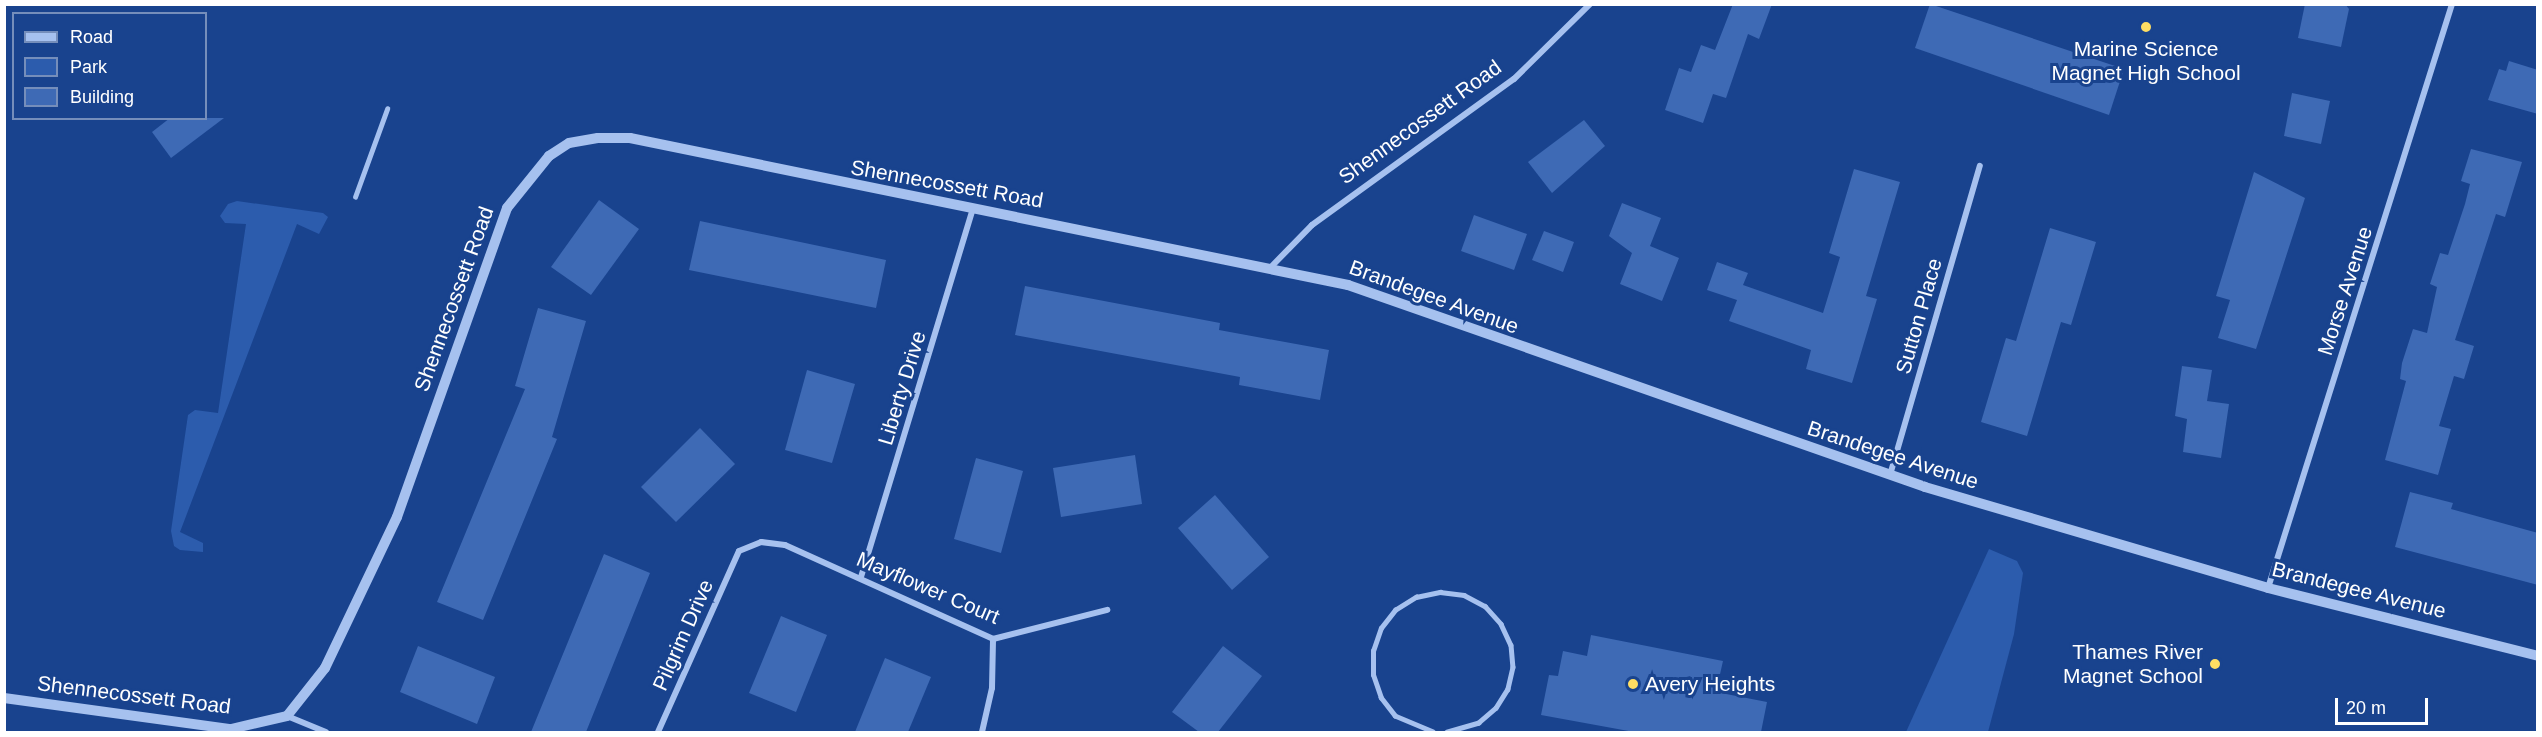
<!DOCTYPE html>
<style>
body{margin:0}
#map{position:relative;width:2542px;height:737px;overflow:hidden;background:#19438e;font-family:Helvetica,sans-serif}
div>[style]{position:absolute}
.green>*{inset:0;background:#2c5cad}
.building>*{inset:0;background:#3e6ab5}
.service>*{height:4.5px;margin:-2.25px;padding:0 2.25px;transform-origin:2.25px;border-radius:2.25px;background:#a6c1ef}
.minor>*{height:6px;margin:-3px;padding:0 3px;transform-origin:3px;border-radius:3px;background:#a6c1ef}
.tertiary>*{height:10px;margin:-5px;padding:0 5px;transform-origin:5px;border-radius:5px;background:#a6c1ef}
.dots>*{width:16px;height:16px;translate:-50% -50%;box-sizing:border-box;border:3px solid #19438e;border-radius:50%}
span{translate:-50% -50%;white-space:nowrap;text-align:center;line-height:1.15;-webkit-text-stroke:6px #19438e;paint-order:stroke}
.poi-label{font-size:21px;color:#fff}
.right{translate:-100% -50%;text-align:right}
.left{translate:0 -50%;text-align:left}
.street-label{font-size:21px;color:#fff}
.frame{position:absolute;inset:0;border:6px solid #fff;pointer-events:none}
.legend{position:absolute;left:12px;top:12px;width:195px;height:108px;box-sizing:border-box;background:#19438e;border:2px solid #758ebb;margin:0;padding:8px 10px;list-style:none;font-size:18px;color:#fff}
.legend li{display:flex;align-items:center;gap:12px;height:30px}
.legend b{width:30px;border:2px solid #758ebb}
.scale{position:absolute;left:2335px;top:698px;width:93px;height:27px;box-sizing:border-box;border:3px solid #fff;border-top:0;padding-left:8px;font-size:18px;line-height:21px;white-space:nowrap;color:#fff;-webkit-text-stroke:4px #19438e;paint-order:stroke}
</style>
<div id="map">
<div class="green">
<div style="clip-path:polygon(237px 201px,323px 213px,328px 217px,319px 234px,297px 224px,180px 532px,203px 543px,203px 552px,180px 550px,174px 546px,171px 531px,188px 415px,195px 410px,218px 413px,246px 224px,225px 223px,220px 216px,228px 204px)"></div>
<div style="clip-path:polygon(1989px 549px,2017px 561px,2023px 573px,2014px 634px,1988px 732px,1906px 732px)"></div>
</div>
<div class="building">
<div style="clip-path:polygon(1733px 4px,1772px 4px,1759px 39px,1748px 34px,1726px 98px,1713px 94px,1703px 123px,1665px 110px,1679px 68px,1691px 72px,1701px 45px,1715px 50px)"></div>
<div style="clip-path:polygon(1930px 4px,2124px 69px,2109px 115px,1915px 48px)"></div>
<div style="clip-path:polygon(2305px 4px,2345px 4px,2349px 9px,2341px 47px,2298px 38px)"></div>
<div style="clip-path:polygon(2509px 61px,2538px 70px,2538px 114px,2488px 100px,2499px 69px,2506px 71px)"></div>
<div style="clip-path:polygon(2292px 93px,2330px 101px,2321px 144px,2284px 136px)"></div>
<div style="clip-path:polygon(170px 118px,224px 118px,171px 158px,152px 132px)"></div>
<div style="clip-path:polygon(1584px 120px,1605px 146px,1552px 193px,1528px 162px)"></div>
<div style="clip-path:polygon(2471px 149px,2522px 162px,2505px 217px,2496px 214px,2455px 340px,2474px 346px,2464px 379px,2454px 376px,2439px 426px,2451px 429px,2438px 475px,2385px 460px,2406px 381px,2400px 379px,2402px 363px,2413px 329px,2427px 333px,2437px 287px,2430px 284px,2440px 253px,2448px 255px,2465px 204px,2470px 184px,2461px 181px)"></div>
<div style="clip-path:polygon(1854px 169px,1900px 182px,1866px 296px,1877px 299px,1852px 383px,1806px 369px,1811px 350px,1729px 321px,1737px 300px,1707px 290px,1717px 262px,1748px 273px,1743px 285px,1823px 313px,1840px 257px,1829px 253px)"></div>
<div style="clip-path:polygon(2254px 172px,2305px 198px,2256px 349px,2218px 338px,2230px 300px,2216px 296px)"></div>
<div style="clip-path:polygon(599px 200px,639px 229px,591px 295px,551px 267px)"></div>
<div style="clip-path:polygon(1622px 203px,1661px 218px,1650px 246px,1679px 258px,1662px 301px,1620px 284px,1632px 253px,1609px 236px)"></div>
<div style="clip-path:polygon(1474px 215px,1527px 234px,1514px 270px,1461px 251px)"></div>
<div style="clip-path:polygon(700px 221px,886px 260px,876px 308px,689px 270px)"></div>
<div style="clip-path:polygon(2050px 228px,2096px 242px,2071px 325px,2061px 322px,2027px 436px,1981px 422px,2006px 338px,2016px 341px)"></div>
<div style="clip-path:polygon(1544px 231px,1574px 242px,1563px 272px,1532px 260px)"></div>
<div style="clip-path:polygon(1025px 286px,1220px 323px,1219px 330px,1329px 350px,1320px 400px,1239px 385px,1240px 377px,1015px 335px)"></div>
<div style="clip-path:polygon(538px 308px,586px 321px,552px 437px,557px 439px,483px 620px,437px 602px,525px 389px,515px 386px)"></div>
<div style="clip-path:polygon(2182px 366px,2212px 370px,2207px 401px,2229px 404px,2221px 458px,2183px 452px,2187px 419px,2175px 416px)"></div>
<div style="clip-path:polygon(807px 370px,855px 384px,832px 463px,785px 450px)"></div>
<div style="clip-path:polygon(700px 428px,735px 464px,676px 522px,641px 487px)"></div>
<div style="clip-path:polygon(1135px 455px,1142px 504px,1061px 517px,1053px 468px)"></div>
<div style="clip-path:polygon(976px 458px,1023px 471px,1001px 553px,954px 539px)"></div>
<div style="clip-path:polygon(2410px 492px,2453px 503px,2451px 509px,2538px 533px,2538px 585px,2395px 547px)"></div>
<div style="clip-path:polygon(1215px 495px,1269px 557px,1232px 590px,1178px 528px)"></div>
<div style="clip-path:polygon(604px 554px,650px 573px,619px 650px,586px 732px,531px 732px)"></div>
<div style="clip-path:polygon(781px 616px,827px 635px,796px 712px,749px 693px)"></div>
<div style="clip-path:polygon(1591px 635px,1723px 661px,1716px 692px,1767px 702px,1761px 732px,1634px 732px,1541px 715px,1549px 675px,1558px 676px,1563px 651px,1587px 656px)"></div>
<div style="clip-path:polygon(418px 646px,495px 677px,477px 724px,400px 692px)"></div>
<div style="clip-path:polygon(1223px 646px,1262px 676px,1218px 732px,1199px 732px,1172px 712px)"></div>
<div style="clip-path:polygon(885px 658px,931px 677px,908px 732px,855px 732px)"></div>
</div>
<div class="service">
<div style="left:355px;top:197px;width:94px;rotate:-70deg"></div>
<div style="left:1433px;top:732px;width:41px;rotate:-157.2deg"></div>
<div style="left:1395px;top:716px;width:23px;rotate:-128deg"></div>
<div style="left:1381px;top:698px;width:24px;rotate:-109deg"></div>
<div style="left:1373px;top:675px;width:24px;rotate:-90deg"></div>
<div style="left:1373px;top:651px;width:24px;rotate:-71deg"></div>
<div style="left:1381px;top:628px;width:23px;rotate:-52deg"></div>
<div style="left:1395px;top:610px;width:25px;rotate:-32deg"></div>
<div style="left:1416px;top:597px;width:25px;rotate:-12deg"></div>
<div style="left:1440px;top:592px;width:24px;rotate:7deg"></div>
<div style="left:1464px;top:595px;width:24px;rotate:28deg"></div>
<div style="left:1485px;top:606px;width:24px;rotate:48deg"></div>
<div style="left:1501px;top:624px;width:23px;rotate:65deg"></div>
<div style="left:1511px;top:645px;width:22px;rotate:85deg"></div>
<div style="left:1513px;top:667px;width:23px;rotate:103deg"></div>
<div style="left:1508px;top:689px;width:22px;rotate:122deg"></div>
<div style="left:1496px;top:708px;width:23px;rotate:139deg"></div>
<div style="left:1479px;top:723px;width:33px;rotate:164deg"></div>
</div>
<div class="minor">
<div style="left:1270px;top:268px;width:60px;rotate:-45.7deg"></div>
<div style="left:1312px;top:225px;width:249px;rotate:-35.9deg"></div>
<div style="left:1514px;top:79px;width:107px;rotate:-44.6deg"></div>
<div style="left:1890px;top:475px;width:322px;rotate:-73.8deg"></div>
<div style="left:861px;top:577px;width:386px;rotate:-73.1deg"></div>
<div style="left:2268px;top:588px;width:612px;rotate:-72.51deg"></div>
<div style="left:287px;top:716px;width:42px;rotate:22.3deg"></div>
<div style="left:658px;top:732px;width:198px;rotate:-65.9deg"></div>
<div style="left:739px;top:551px;width:24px;rotate:-22deg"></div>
<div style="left:761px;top:542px;width:24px;rotate:7deg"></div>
<div style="left:785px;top:545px;width:228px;rotate:24.3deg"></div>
<div style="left:993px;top:639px;width:118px;rotate:-14.3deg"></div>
<div style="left:982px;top:732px;width:45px;rotate:-77.2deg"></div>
<div style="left:992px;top:688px;width:49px;rotate:-88.8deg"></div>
</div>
<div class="tertiary">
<div style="left:4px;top:698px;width:229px;rotate:7.8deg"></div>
<div style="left:231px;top:729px;width:57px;rotate:-13.1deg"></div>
<div style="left:287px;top:716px;width:61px;rotate:-51.6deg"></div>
<div style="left:325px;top:668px;width:167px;rotate:-64.5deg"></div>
<div style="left:397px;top:517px;width:328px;rotate:-70.4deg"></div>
<div style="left:507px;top:208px;width:67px;rotate:-51.1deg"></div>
<div style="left:549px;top:156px;width:24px;rotate:-33deg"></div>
<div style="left:569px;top:143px;width:29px;rotate:-10deg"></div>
<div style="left:598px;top:138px;width:32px"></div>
<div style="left:630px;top:138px;width:733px;rotate:11.57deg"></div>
<div style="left:1348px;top:285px;width:611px;rotate:19.29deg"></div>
<div style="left:1925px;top:487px;width:358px;rotate:16.4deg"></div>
<div style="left:2268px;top:588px;width:278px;rotate:14.1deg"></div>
</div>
<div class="dots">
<div style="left:2146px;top:27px;background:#ffde63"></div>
<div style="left:2215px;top:664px;background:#ffde63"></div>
<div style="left:1633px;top:684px;background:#ffde63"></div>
</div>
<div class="poi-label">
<span style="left:2146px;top:61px">Marine Science<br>Magnet High School</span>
<span class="right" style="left:2203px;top:664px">Thames River<br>Magnet School</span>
<span class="left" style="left:1645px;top:684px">Avery Heights</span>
</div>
<div class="street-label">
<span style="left:1420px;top:122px;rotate:-36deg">Shennecossett Road</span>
<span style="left:947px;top:184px;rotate:10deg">Shennecossett Road</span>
<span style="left:2345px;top:291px;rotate:-72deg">Morse Avenue</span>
<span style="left:1434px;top:297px;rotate:20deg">Brandegee Avenue</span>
<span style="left:454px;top:299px;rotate:-70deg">Shennecossett Road</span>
<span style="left:1919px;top:316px;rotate:-74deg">Sutton Place</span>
<span style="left:902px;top:388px;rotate:-73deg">Liberty Drive</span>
<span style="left:1893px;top:455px;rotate:18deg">Brandegee Avenue</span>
<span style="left:928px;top:588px;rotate:23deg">Mayflower Court</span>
<span style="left:2359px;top:590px;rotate:14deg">Brandegee Avenue</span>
<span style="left:683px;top:635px;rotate:-66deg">Pilgrim Drive</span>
<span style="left:134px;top:695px;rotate:7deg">Shennecossett Road</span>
</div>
<div class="frame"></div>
<ul class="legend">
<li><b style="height:8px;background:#a6c1ef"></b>Road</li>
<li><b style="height:16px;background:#2c5cad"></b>Park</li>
<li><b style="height:16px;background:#3e6ab5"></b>Building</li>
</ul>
<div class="scale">20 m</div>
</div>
